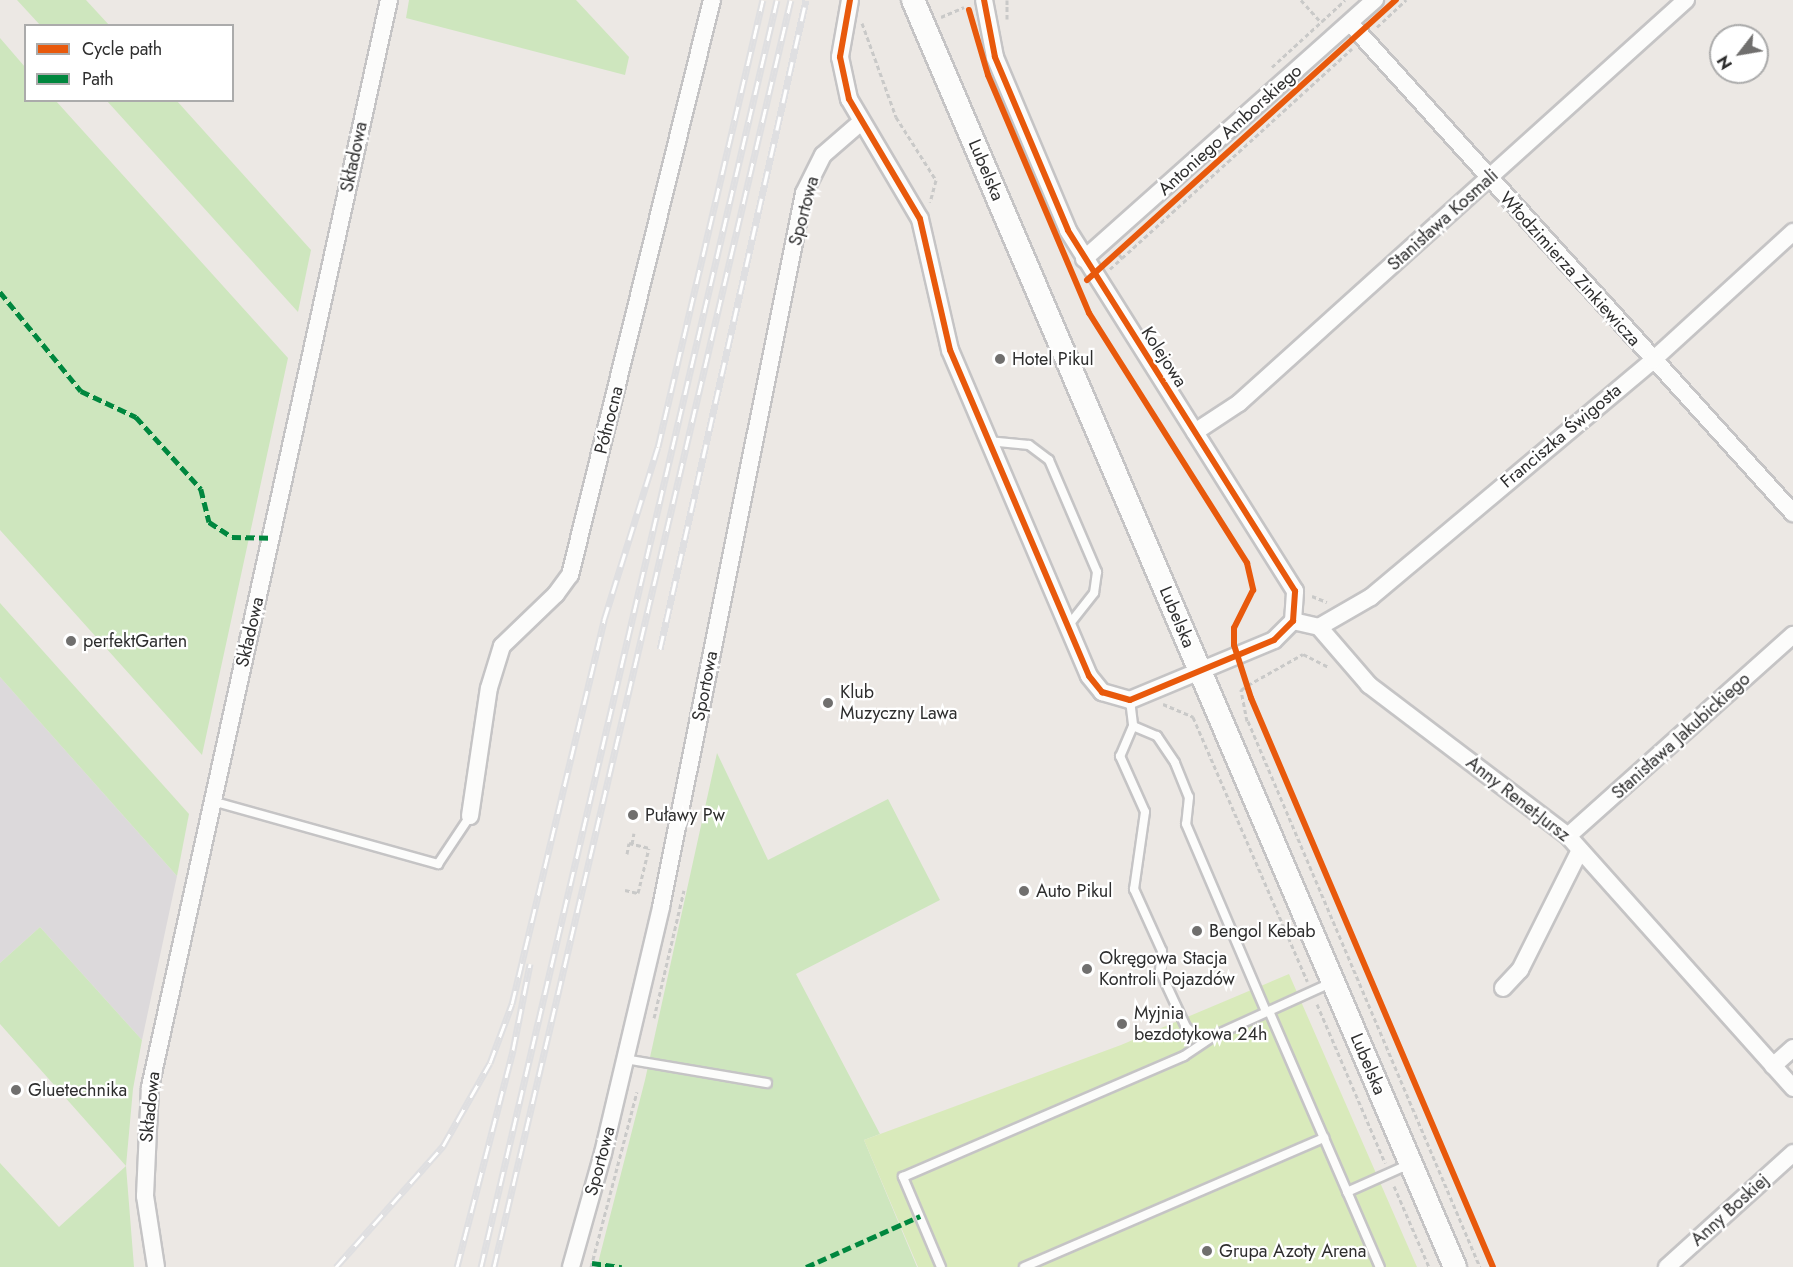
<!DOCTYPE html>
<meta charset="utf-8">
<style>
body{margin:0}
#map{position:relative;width:1793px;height:1267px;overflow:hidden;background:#ece8e4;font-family:Jost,sans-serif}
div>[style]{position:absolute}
.industrial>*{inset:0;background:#dcd9db}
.green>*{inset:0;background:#cee6be}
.pitch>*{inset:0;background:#d9eabb}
.path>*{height:3px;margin-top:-1.5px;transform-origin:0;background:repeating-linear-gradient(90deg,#c9c9c8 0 4.5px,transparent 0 7.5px)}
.roads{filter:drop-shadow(2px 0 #c5c4c5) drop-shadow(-2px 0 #c5c4c5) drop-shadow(0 2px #c5c4c5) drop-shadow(0 -2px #c5c4c5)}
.lane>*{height:8px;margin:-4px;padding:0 4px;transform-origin:4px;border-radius:4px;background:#fcfcfb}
.street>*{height:16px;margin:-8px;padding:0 8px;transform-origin:8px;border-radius:8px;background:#fcfcfb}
.secondary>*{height:22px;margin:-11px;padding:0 11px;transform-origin:11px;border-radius:11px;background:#fcfcfb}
.rail>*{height:7px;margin-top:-3.5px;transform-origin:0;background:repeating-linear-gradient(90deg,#fff 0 14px,#dfdfe1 0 28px);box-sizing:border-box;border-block:2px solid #dfdfe1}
.quiet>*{height:4.5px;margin-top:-2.25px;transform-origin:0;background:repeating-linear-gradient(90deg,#00873e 0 9px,transparent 0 13.5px)}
.cycleway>*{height:6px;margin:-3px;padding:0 3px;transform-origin:3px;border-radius:3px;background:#e8590c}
.dots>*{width:16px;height:16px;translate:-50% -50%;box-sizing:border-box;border:3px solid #fff;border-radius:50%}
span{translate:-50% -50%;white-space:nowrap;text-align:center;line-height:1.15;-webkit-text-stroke:4.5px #fff;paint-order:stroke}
.street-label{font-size:18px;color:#2e2e2e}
.poi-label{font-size:18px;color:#2e2e2e}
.left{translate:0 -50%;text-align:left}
.legend{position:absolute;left:24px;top:24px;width:210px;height:78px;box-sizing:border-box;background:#fff;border:2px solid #ababab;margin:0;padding:8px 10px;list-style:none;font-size:18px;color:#2e2e2e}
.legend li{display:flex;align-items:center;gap:12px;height:30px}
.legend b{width:30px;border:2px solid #ababab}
.north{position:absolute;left:1709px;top:24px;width:60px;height:60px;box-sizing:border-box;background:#fff;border:2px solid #ababab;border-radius:50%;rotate:239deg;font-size:16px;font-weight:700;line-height:24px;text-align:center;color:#2e2e2e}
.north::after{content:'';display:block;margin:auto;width:21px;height:27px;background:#706f6e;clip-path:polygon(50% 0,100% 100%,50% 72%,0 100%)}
</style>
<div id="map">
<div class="industrial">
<div style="clip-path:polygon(0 677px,177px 876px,142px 1040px,40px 927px,0 963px)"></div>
</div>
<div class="green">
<div style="clip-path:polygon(17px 0,86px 0,109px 25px,40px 25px)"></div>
<div style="clip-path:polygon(409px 0,576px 0,629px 57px,625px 75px,406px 18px)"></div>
<div style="clip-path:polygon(0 38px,25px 67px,26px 100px,56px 101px,288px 358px,202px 755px,0 530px)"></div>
<div style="clip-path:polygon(107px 101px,177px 101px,311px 250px,298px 312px)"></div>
<div style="clip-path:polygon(0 603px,189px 814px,177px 876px,0 677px)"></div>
<div style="clip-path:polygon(717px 753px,768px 860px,888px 799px,940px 900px,796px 974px,880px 1134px,864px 1140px,917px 1267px,597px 1267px,645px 1080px)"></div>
<div style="clip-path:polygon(40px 927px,142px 1040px,133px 1089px,126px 1166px,134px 1267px,0 1267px,0 1163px,59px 1227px,126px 1166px,0 1024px,0 963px)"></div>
</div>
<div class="pitch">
<div style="clip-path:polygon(1289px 974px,1417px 1267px,918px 1267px,864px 1140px,1121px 1045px)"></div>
</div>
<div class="path">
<div style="left:1301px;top:0;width:30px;rotate:48deg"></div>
<div style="left:941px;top:17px;width:25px;rotate:-23deg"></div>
<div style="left:1007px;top:19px;width:19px;rotate:-90deg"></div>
<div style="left:862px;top:23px;width:100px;rotate:70.1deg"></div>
<div style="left:896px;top:117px;width:75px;rotate:57.6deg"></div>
<div style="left:936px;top:180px;width:23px;rotate:105deg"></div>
<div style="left:1377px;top:27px;width:40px;rotate:-43deg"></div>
<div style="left:1272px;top:67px;width:99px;rotate:-42.5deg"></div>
<div style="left:1122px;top:258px;width:311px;rotate:-42.3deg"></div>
<div style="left:1110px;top:269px;width:16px;rotate:-43deg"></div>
<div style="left:1122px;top:258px;width:8px;rotate:-130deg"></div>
<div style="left:1312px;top:596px;width:16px;rotate:22deg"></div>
<div style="left:1163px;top:704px;width:33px;rotate:23deg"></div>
<div style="left:1193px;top:717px;width:288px;rotate:66.6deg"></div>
<div style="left:1247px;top:721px;width:32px;rotate:-101deg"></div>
<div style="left:1241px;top:690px;width:9px;rotate:-36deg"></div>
<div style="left:1248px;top:685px;width:63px;rotate:-29.4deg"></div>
<div style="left:1303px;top:654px;width:29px;rotate:27deg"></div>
<div style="left:1248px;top:721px;width:593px;rotate:66.98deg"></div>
<div style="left:632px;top:844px;width:11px;rotate:-80deg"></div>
<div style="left:627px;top:854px;width:11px;rotate:-80deg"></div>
<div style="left:629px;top:843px;width:21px;rotate:14deg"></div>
<div style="left:625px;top:890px;width:13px;rotate:13deg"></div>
<div style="left:638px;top:893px;width:46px;rotate:-76.3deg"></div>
<div style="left:1317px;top:1004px;width:173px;rotate:66.8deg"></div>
<div style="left:654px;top:1018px;width:131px;rotate:-76.8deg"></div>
<div style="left:1394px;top:1186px;width:88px;rotate:66.6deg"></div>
<div style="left:591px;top:1267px;width:181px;rotate:-75.3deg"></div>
</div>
<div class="roads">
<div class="lane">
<div style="left:988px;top:441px;width:41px;rotate:5.6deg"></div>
<div style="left:1029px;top:445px;width:25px;rotate:37deg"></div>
<div style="left:1049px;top:460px;width:122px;rotate:66.8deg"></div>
<div style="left:1097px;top:572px;width:21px;rotate:98deg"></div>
<div style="left:1094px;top:593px;width:42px;rotate:128.2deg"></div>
<div style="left:1130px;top:700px;width:26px;rotate:83deg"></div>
<div style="left:1133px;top:726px;width:26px;rotate:23deg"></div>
<div style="left:1157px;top:736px;width:32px;rotate:56deg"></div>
<div style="left:1175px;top:763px;width:37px;rotate:68deg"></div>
<div style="left:1189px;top:797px;width:27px;rotate:96deg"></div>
<div style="left:1186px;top:824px;width:204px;rotate:66.9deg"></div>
<div style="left:1133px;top:726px;width:33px;rotate:113deg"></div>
<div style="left:1120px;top:756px;width:61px;rotate:65.9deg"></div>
<div style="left:1145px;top:812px;width:78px;rotate:98.1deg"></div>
<div style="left:1134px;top:889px;width:68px;rotate:65.7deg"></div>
<div style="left:1162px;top:951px;width:20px;rotate:96deg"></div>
<div style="left:1160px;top:971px;width:62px;rotate:65.1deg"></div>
<div style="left:1186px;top:1027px;width:13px;rotate:42deg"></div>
<div style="left:1196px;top:1036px;width:18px"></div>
<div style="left:212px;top:801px;width:235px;rotate:15.6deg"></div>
<div style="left:438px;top:864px;width:58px;rotate:-56.3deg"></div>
<div style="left:1269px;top:1011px;width:279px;rotate:66.6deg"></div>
<div style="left:625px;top:1059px;width:144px;rotate:9.6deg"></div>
<div style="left:1347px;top:1192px;width:69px;rotate:-24deg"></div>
<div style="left:941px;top:1267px;width:98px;rotate:-112.9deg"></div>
<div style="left:903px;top:1177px;width:306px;rotate:-23.3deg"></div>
<div style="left:1184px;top:1056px;width:36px;rotate:-34deg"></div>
<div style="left:1214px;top:1036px;width:131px;rotate:-24.4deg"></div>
<div style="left:1024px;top:1267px;width:327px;rotate:-23.3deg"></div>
</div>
<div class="street">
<div style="left:850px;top:0;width:58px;rotate:100deg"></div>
<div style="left:840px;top:57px;width:43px;rotate:77.9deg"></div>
<div style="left:849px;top:99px;width:139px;rotate:59.4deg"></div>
<div style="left:920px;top:219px;width:134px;rotate:77.1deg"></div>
<div style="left:950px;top:350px;width:354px;rotate:66.9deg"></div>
<div style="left:1089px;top:676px;width:21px;rotate:51deg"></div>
<div style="left:1102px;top:692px;width:29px;rotate:16deg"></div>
<div style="left:1130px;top:700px;width:156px;rotate:-22.6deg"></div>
<div style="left:1274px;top:640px;width:27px;rotate:-45deg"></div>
<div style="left:1293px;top:621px;width:30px;rotate:-86deg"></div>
<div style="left:1295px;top:591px;width:426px;rotate:-122.2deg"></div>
<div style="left:1068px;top:230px;width:188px;rotate:-112.9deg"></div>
<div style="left:995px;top:57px;width:58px;rotate:-100.9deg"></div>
<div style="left:1350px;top:23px;width:661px;rotate:47.88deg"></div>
<div style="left:1084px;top:259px;width:390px;rotate:-41.7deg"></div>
<div style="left:1195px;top:432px;width:53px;rotate:-33.4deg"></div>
<div style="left:1239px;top:403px;width:602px;rotate:-42.04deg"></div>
<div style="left:1293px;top:621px;width:27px;rotate:13deg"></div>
<div style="left:1319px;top:627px;width:77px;rotate:49.2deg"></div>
<div style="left:1369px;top:685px;width:250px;rotate:37.2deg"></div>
<div style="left:1568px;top:836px;width:338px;rotate:48.2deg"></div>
<div style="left:1319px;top:627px;width:60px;rotate:-30deg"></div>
<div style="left:1371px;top:597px;width:368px;rotate:-40deg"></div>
<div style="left:1653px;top:360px;width:190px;rotate:-42.4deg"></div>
<div style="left:470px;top:816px;width:129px;rotate:-81.6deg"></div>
<div style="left:489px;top:688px;width:44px;rotate:-72.8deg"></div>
<div style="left:502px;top:646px;width:75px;rotate:-43.9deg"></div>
<div style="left:556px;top:594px;width:24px;rotate:-54deg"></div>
<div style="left:570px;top:575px;width:592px;rotate:-76.13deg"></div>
<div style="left:1568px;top:836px;width:302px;rotate:-41.8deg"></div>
<div style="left:1503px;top:988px;width:25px;rotate:-47deg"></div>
<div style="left:1520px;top:970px;width:134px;rotate:-63.4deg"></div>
<div style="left:1773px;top:1066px;width:27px;rotate:-42deg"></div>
<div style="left:156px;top:1267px;width:72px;rotate:-98.8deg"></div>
<div style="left:145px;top:1196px;width:109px;rotate:-87.4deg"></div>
<div style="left:150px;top:1087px;width:1113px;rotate:-77.6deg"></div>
<div style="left:571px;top:1267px;width:118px;rotate:-74.3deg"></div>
<div style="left:603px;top:1153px;width:253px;rotate:-76.7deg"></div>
<div style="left:661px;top:907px;width:728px;rotate:-78.67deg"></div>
<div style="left:804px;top:193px;width:42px;rotate:-63.4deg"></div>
<div style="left:823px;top:155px;width:50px;rotate:-41deg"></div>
<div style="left:1667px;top:1267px;width:170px;rotate:-42.1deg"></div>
</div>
<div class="secondary">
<div style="left:913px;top:0;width:1378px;rotate:66.84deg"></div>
</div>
</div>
<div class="rail">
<div style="left:660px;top:649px;width:665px;rotate:-77.32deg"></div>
<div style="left:336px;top:1267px;width:162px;rotate:-48.5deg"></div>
<div style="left:443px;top:1146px;width:95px;rotate:-60.5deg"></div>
<div style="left:490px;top:1063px;width:63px;rotate:-69.6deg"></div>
<div style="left:512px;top:1004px;width:395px;rotate:-76.5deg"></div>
<div style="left:604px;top:620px;width:181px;rotate:-72.7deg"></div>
<div style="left:658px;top:447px;width:459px;rotate:-76.8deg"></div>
<div style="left:457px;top:1267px;width:224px;rotate:-75.5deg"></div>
<div style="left:513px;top:1050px;width:88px;rotate:-78.8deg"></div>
<div style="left:481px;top:1267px;width:1301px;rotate:-76.85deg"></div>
<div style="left:494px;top:1267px;width:1301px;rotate:-76.81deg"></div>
</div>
<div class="quiet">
<div style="left:0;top:292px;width:128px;rotate:50.7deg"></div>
<div style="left:81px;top:391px;width:61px;rotate:25.3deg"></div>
<div style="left:136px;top:417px;width:97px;rotate:47.9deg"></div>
<div style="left:201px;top:489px;width:34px;rotate:76deg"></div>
<div style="left:209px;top:522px;width:27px;rotate:33deg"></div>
<div style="left:232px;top:537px;width:39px;rotate:1deg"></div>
<div style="left:592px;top:1263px;width:30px;rotate:8deg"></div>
<div style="left:806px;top:1267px;width:125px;rotate:-24.1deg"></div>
</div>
<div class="cycleway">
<div style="left:850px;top:0;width:58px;rotate:100deg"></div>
<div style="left:840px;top:57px;width:43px;rotate:77.9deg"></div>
<div style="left:849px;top:99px;width:139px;rotate:59.4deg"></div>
<div style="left:920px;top:219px;width:134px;rotate:77.1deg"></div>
<div style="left:950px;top:350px;width:354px;rotate:66.9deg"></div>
<div style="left:1089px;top:676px;width:21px;rotate:51deg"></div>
<div style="left:1102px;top:692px;width:29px;rotate:16deg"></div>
<div style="left:1130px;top:700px;width:156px;rotate:-22.6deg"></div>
<div style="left:1274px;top:640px;width:27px;rotate:-45deg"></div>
<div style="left:1293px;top:621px;width:30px;rotate:-86deg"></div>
<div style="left:1295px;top:591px;width:426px;rotate:-122.2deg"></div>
<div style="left:1068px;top:230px;width:188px;rotate:-112.9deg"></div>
<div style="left:995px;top:57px;width:58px;rotate:-100.9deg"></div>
<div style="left:969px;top:10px;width:68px;rotate:73.7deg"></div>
<div style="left:988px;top:75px;width:259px;rotate:67deg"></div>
<div style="left:1089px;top:313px;width:296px;rotate:57.7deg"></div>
<div style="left:1247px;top:563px;width:28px;rotate:77deg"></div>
<div style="left:1253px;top:590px;width:42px;rotate:116.6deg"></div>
<div style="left:1234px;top:628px;width:17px;rotate:90deg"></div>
<div style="left:1234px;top:645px;width:56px;rotate:72.2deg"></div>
<div style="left:1251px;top:698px;width:618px;rotate:66.96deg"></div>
<div style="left:1087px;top:280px;width:417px;rotate:-42.2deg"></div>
</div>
<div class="dots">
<div style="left:1000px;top:359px;background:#706f6e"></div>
<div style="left:71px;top:641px;background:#706f6e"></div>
<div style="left:828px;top:703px;background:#706f6e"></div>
<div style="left:633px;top:815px;background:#706f6e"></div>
<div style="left:1024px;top:891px;background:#706f6e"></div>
<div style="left:1197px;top:931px;background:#706f6e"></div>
<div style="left:1087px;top:969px;background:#706f6e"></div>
<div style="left:1122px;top:1024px;background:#706f6e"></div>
<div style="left:16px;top:1090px;background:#706f6e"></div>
<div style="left:1207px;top:1251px;background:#706f6e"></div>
</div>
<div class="street-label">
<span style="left:1230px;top:130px;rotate:-42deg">Antoniego Amborskiego</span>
<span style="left:354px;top:157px;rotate:-78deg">Składowa</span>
<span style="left:986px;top:170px;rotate:67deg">Lubelska</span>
<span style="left:804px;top:211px;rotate:-75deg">Sportowa</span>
<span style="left:1443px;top:220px;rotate:-42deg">Stanisława Kosmali</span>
<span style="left:1570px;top:269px;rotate:48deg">Włodzimierza Zinkiewicza</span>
<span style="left:1164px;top:357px;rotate:57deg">Kolejowa</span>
<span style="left:609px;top:420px;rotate:-76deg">Północna</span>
<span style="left:1561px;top:436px;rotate:-40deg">Franciszka Świgosta</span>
<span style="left:1177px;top:617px;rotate:67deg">Lubelska</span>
<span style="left:250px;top:632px;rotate:-77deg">Składowa</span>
<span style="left:705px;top:686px;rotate:-79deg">Sportowa</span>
<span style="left:1681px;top:736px;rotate:-42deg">Stanisława Jakubickiego</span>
<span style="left:1518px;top:799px;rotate:38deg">Anny Renet-Jursz</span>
<span style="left:1368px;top:1064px;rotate:67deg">Lubelska</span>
<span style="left:150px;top:1107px;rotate:-84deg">Składowa</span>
<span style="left:600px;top:1161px;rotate:-75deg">Sportowa</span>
<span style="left:1730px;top:1210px;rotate:-42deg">Anny Boskiej</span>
</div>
<div class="poi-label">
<span class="left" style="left:1012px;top:359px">Hotel Pikul</span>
<span class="left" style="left:83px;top:641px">perfektGarten</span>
<span class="left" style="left:840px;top:703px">Klub<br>Muzyczny Lawa</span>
<span class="left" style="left:645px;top:815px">Puławy Pw</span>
<span class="left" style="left:1036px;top:891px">Auto Pikul</span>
<span class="left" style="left:1209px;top:931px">Bengol Kebab</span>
<span class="left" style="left:1099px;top:969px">Okręgowa Stacja<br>Kontroli Pojazdów</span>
<span class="left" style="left:1134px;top:1024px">Myjnia<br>bezdotykowa 24h</span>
<span class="left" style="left:28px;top:1090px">Gluetechnika</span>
<span class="left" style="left:1219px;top:1251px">Grupa Azoty Arena</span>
</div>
<ul class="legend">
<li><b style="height:8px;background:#e8590c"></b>Cycle path</li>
<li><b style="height:8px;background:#00873e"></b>Path</li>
</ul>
<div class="north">N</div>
</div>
